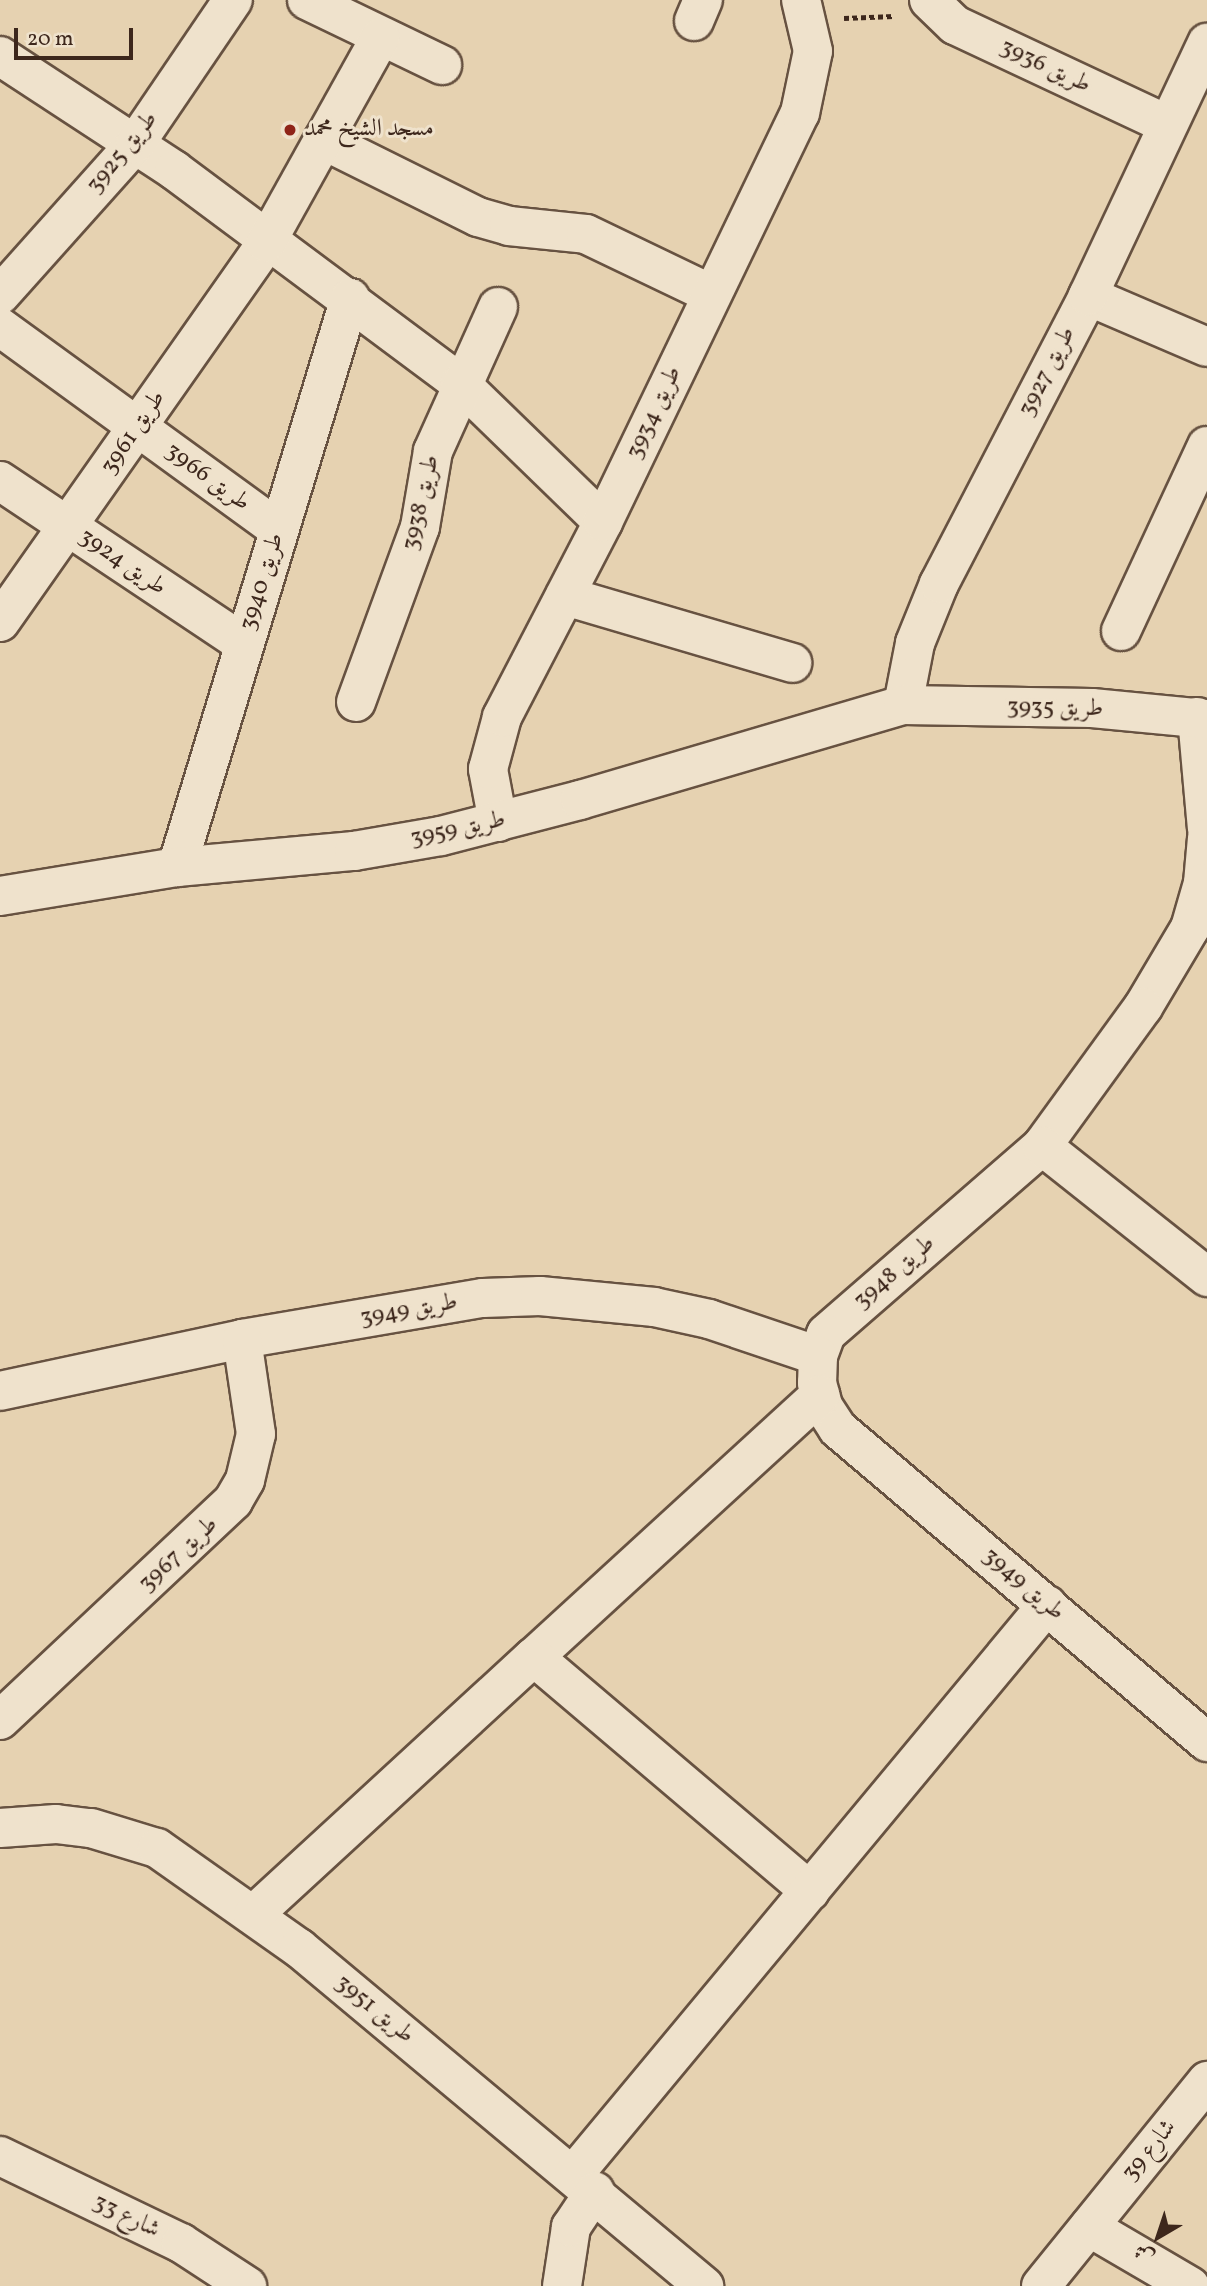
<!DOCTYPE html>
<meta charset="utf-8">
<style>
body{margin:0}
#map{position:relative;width:1207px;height:2286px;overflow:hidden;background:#e6d2b1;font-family:Vollkorn,Amiri,serif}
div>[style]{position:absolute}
.path>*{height:4.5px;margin-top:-2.25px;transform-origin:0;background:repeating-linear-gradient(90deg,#3d271c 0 5px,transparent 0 8.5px)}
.roads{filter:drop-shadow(2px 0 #675241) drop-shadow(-2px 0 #675241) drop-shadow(0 2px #675241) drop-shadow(0 -2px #675241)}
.minor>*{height:38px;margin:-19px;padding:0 19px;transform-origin:19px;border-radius:19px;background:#efe2cc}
.dots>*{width:19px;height:19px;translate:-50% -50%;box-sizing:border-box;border:4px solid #efe2cc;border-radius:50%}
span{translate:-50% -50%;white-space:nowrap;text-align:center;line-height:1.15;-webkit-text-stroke:6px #efe2cc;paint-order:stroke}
.street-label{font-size:24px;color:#3d271c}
.poi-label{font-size:24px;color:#3d271c}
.left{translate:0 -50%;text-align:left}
.north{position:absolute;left:1123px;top:2202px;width:70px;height:70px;-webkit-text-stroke:5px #efe2cc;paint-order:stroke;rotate:219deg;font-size:19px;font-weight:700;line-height:28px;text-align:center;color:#3d271c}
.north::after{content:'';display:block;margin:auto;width:24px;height:32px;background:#3d271c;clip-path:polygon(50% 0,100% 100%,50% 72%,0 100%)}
.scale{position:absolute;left:14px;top:28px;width:119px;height:32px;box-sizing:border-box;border:4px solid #3d271c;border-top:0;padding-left:9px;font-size:21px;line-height:24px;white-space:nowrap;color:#3d271c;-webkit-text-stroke:5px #efe2cc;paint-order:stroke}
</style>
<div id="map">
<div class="path">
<div style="left:844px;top:18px;width:50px;rotate:-2.3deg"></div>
</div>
<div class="roads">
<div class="minor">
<div style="left:307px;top:0;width:150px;rotate:25.7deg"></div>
<div style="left:929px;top:0;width:36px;rotate:44deg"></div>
<div style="left:955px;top:25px;width:235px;rotate:25.1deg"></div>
<div style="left:694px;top:21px;width:23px;rotate:-67deg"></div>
<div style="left:0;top:56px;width:208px;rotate:33.2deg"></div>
<div style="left:174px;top:170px;width:357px;rotate:36.7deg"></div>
<div style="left:460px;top:383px;width:199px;rotate:44.2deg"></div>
<div style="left:323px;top:140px;width:173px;rotate:26.4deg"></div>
<div style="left:478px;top:217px;width:32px;rotate:16deg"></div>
<div style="left:509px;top:226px;width:77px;rotate:5.9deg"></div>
<div style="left:586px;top:234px;width:139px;rotate:25.6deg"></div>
<div style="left:0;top:295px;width:203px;rotate:-48.2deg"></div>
<div style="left:135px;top:144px;width:174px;rotate:-55.8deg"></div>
<div style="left:1088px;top:296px;width:129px;rotate:23.2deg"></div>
<div style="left:0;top:327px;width:345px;rotate:36deg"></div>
<div style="left:0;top:481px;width:293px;rotate:33.7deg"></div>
<div style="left:565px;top:596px;width:237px;rotate:16.4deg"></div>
<div style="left:0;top:622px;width:463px;rotate:-54.9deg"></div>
<div style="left:266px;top:243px;width:235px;rotate:-60.9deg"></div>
<div style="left:1121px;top:631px;width:204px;rotate:-65.1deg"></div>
<div style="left:356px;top:702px;width:186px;rotate:-69.9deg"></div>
<div style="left:420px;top:527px;width:77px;rotate:-80.3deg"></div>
<div style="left:433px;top:451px;width:158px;rotate:-65.7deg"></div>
<div style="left:903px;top:705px;width:63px;rotate:-79deg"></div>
<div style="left:915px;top:643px;width:64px;rotate:-67.9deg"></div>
<div style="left:939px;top:584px;width:324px;rotate:-62.6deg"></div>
<div style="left:1088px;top:296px;width:280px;rotate:-64.8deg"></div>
<div style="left:1197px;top:717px;width:112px;rotate:84.9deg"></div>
<div style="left:498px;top:822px;width:54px;rotate:-100.7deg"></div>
<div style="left:488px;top:769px;width:54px;rotate:-74.9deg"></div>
<div style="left:502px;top:717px;width:220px;rotate:-62.6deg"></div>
<div style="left:603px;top:522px;width:454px;rotate:-64.3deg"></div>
<div style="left:800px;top:113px;width:63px;rotate:-78.2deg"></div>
<div style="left:813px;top:51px;width:52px;rotate:-103.2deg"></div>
<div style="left:1207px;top:838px;width:45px;rotate:95.1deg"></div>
<div style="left:1203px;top:883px;width:47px;rotate:106.1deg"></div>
<div style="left:1190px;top:928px;width:92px;rotate:120.7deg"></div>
<div style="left:1143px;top:1007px;width:172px;rotate:126deg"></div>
<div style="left:1042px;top:1146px;width:286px;rotate:139deg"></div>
<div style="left:826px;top:1334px;width:23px;rotate:110deg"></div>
<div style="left:818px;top:1356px;width:27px;rotate:92deg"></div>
<div style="left:817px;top:1383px;width:24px;rotate:75deg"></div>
<div style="left:823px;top:1406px;width:27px;rotate:57deg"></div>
<div style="left:838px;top:1429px;width:484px;rotate:40.3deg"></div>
<div style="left:177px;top:867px;width:595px;rotate:-73.09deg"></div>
<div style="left:0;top:896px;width:179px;rotate:-9.3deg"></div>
<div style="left:177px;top:867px;width:178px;rotate:-5.2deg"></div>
<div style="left:354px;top:851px;width:88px;rotate:-9.8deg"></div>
<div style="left:441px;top:836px;width:144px;rotate:-14.5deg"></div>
<div style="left:580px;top:800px;width:337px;rotate:-16.4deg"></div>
<div style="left:903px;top:705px;width:189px;rotate:0.9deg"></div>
<div style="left:1092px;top:708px;width:116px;rotate:5.5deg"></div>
<div style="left:1042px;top:1146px;width:211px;rotate:38.4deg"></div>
<div style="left:0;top:1391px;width:248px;rotate:-12.1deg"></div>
<div style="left:242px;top:1339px;width:244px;rotate:-9.7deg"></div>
<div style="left:483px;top:1298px;width:57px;rotate:-2deg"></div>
<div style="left:540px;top:1296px;width:115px;rotate:5.5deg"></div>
<div style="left:654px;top:1307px;width:56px;rotate:12.3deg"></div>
<div style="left:709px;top:1319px;width:115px;rotate:18.7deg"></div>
<div style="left:534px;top:1657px;width:388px;rotate:-42.5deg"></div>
<div style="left:0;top:1720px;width:320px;rotate:-43.2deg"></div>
<div style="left:233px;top:1501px;width:24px;rotate:-60deg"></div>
<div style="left:245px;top:1480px;width:47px;rotate:-76.6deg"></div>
<div style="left:256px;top:1434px;width:96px;rotate:-98.4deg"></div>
<div style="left:0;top:1828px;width:56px;rotate:-4.1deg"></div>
<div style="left:56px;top:1824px;width:35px;rotate:7deg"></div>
<div style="left:91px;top:1828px;width:69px;rotate:16.9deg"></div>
<div style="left:157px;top:1848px;width:174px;rotate:35.2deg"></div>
<div style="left:299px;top:1948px;width:528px;rotate:39.85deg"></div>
<div style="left:253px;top:1915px;width:381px;rotate:-42.6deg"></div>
<div style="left:534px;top:1657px;width:362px;rotate:40.3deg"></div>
<div style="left:0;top:2156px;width:201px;rotate:25.7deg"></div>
<div style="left:181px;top:2243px;width:79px;rotate:33.1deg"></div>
<div style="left:574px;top:2174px;width:740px;rotate:-50.26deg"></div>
<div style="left:1089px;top:2227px;width:117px;rotate:30.3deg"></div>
<div style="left:562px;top:2286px;width:60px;rotate:-81.3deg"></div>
<div style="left:571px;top:2227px;width:43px;rotate:-56.3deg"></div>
<div style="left:1041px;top:2286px;width:264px;rotate:-51deg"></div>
</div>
</div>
<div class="dots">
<div style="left:290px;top:130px;background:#8f2418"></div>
</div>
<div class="street-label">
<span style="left:1045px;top:67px;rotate:25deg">طريق 3936</span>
<span style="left:123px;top:153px;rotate:-51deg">طريق 3925</span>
<span style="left:1048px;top:372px;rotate:-63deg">طريق 3927</span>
<span style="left:655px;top:413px;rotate:-65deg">طريق 3934</span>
<span style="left:134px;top:433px;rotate:-56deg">طريق 3961</span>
<span style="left:207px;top:478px;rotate:36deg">طريق 3966</span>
<span style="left:422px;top:503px;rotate:-77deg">طريق 3938</span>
<span style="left:122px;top:563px;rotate:34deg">طريق 3924</span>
<span style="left:263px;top:582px;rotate:-73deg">طريق 3940</span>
<span style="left:1055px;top:709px;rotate:1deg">طريق 3935</span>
<span style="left:458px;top:830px;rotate:-12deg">طريق 3959</span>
<span style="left:895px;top:1273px;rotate:-41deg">طريق 3948</span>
<span style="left:409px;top:1311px;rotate:-10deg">طريق 3949</span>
<span style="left:179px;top:1555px;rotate:-43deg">طريق 3967</span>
<span style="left:1023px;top:1585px;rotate:40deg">طريق 3949</span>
<span style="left:374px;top:2010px;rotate:39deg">طريق 3951</span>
<span style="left:1150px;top:2151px;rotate:-51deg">شارع 39</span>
<span style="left:126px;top:2217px;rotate:26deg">شارع 33</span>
</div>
<div class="poi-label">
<span class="left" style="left:304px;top:130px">مسجد الشيخ محمد</span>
</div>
<div class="north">ش</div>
<div class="scale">20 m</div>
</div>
